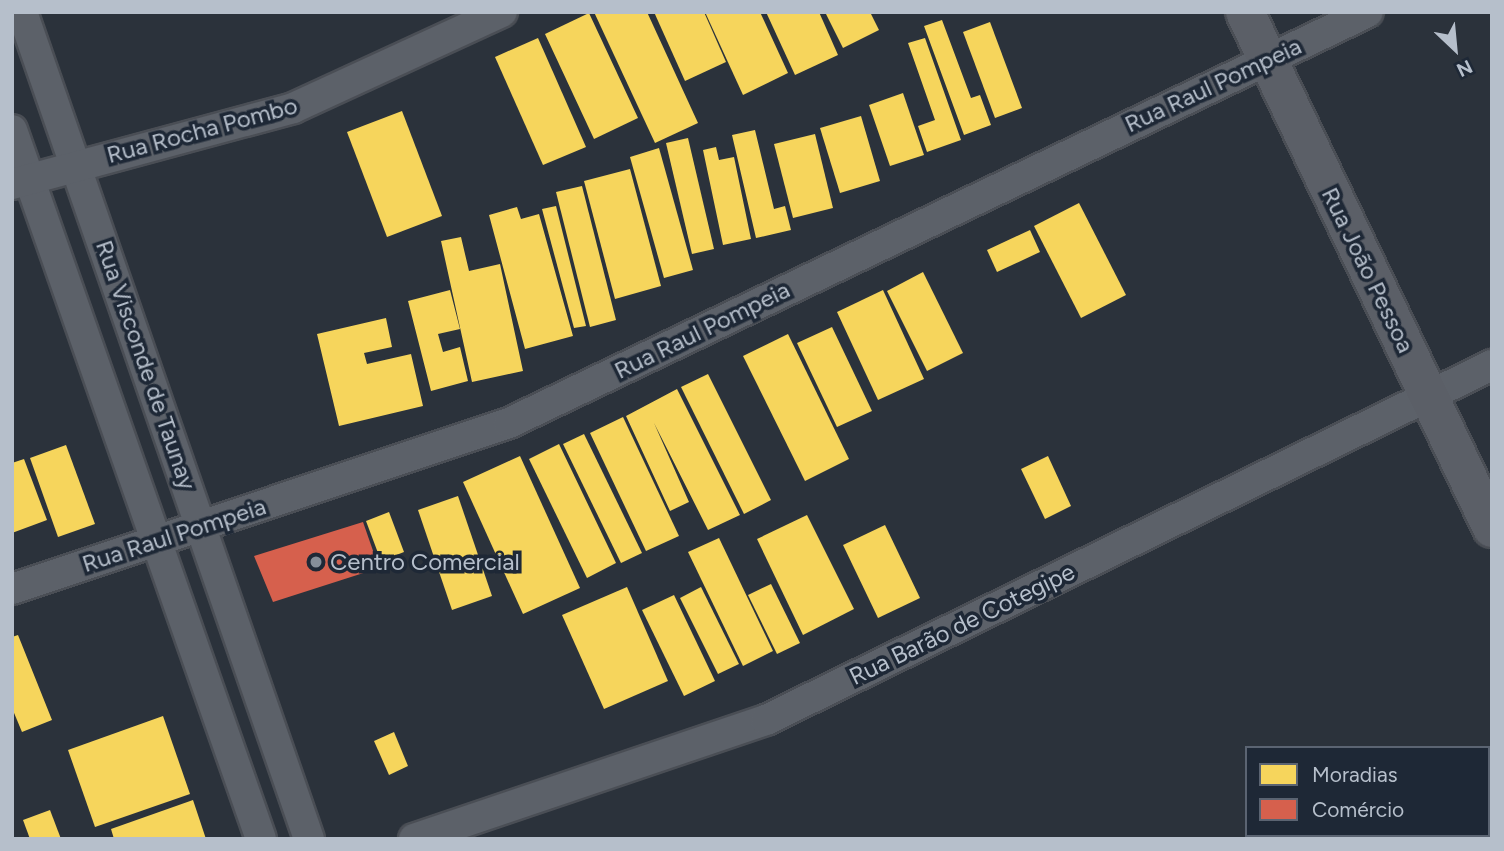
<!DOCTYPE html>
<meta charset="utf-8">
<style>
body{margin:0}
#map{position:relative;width:1504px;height:851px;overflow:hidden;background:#2b323b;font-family:Figtree,sans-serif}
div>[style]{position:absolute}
.homes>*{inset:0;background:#f6d55c}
.shops>*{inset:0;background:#d6604d}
.roads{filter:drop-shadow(2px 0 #4a4e55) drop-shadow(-2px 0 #4a4e55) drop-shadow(0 2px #4a4e55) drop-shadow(0 -2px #4a4e55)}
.street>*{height:30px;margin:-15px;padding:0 15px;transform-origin:15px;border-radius:15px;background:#5c6169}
.secondary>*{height:38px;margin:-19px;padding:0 19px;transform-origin:19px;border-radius:19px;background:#5b5f67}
.dots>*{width:19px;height:19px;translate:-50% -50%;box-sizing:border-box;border:4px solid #1e2836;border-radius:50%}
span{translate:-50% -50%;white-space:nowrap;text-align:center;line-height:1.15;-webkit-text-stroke:7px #1e2836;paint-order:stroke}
.street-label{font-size:24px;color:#b6bfcb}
.poi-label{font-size:24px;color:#b6bfcb}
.left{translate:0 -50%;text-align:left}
.frame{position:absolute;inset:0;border:14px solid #b6bfcb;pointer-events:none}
.legend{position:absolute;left:1245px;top:746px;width:245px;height:91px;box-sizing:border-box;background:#1e2836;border:2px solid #5b6472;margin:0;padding:9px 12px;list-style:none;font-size:21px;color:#b6bfcb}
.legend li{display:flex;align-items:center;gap:14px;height:35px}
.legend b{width:35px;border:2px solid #5b6472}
.north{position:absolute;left:1420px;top:14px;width:70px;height:70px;-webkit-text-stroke:5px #1e2836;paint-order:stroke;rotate:154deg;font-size:19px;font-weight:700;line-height:28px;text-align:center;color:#b6bfcb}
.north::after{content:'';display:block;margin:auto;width:24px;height:32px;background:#b6bfcb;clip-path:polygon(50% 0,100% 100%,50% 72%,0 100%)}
</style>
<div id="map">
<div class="homes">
<div style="clip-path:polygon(594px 12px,647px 12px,698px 123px,655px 143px)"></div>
<div style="clip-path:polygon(654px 12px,704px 12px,726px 62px,685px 81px)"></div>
<div style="clip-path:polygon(705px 12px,760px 12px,788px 73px,743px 95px)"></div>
<div style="clip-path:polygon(766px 12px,819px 12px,838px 55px,795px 75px)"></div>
<div style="clip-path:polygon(825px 12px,870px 12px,879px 30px,843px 48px)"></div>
<div style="clip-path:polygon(589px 13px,638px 118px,594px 139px,545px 34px)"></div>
<div style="clip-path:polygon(942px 20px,971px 98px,980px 95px,991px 125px,964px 135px,924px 26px)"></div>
<div style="clip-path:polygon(990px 22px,1022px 108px,995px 118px,963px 32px)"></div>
<div style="clip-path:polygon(538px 38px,586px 147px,543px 165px,495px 57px)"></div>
<div style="clip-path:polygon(925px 38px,961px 140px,927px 152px,918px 126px,935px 120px,908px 43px)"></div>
<div style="clip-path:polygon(903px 93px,924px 155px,890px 166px,869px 105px)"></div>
<div style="clip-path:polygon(402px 111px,442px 216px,387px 237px,347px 132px)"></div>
<div style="clip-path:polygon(861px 116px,880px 181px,840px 193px,820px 128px)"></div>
<div style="clip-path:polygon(755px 130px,774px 209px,785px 206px,791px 230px,756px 238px,732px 135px)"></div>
<div style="clip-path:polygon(815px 134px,833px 208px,793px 218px,774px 144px)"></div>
<div style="clip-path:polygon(688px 138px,714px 249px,692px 254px,666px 143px)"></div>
<div style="clip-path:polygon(716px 147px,719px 160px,734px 157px,751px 239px,723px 245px,703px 150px)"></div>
<div style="clip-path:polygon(659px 148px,693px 270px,664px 278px,630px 157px)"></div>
<div style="clip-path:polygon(630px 169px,661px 286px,615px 299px,584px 181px)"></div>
<div style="clip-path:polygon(582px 186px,616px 320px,590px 327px,556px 192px)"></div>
<div style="clip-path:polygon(1079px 203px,1126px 295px,1081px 318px,1034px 226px)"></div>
<div style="clip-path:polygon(556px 206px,586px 326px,574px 328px,542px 209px)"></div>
<div style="clip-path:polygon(517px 207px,521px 219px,539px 214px,573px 336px,525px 349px,489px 215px)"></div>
<div style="clip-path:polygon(1030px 230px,1040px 252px,997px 272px,987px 250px)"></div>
<div style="clip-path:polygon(461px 237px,469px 271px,500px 264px,523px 371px,472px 382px,441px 241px)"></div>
<div style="clip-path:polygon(923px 272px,963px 353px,927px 371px,887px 291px)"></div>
<div style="clip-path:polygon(450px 290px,460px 329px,438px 334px,443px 352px,460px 347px,468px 381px,431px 391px,408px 301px)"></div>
<div style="clip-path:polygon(883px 290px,924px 379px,878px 400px,837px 312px)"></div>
<div style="clip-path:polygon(386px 318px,392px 347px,364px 353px,367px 364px,411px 354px,423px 406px,339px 426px,317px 334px)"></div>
<div style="clip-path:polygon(832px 327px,872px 411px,837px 427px,797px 343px)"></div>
<div style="clip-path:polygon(788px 334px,849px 459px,805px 481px,743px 356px)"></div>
<div style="clip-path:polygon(708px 374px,771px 500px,744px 514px,681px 387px)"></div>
<div style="clip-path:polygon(677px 389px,740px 515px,708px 530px,654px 423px,689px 502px,670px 511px,626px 416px)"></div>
<div style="clip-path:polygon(623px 417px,679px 536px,646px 551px,590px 433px)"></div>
<div style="clip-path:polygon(584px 434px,642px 553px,621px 563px,563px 444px)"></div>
<div style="clip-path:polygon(559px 444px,616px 563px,587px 578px,529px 459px)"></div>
<div style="clip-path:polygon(66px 445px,95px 524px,58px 537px,30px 458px)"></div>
<div style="clip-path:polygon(520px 456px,580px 588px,523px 614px,463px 482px)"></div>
<div style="clip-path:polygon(1048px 456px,1071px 506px,1045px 519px,1021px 469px)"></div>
<div style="clip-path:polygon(24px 459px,47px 520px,12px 533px,12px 463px)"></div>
<div style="clip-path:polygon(458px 496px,492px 596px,452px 610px,418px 510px)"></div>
<div style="clip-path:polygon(389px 512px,404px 552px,381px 561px,366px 521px)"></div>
<div style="clip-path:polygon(807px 515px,854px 609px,803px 635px,757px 539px)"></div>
<div style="clip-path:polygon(885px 525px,920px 598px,878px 618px,843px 545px)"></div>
<div style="clip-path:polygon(719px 538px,773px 651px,743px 666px,688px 552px)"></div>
<div style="clip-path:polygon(771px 584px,800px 643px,777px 654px,748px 595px)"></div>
<div style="clip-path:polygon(627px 587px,668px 681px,604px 709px,562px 615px)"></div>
<div style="clip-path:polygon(701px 587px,739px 664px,718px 674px,680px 598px)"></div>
<div style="clip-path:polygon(674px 595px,715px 681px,684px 696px,642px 610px)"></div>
<div style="clip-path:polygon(18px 635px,52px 720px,22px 732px,12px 708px,12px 637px)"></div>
<div style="clip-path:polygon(163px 716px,190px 794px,95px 827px,68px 750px)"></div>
<div style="clip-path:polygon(394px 732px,408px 766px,389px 775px,374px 741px)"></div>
<div style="clip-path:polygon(193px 800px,206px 839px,114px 839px,111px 829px)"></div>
<div style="clip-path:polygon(50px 810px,61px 839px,30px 839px,23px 820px)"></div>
</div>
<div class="shops">
<div style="clip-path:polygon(363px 522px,379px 568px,273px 602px,254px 556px)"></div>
</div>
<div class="roads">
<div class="street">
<div style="left:22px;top:12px;width:875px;rotate:70.86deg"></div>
<div style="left:12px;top:130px;width:751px;rotate:70.65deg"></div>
<div style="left:12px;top:184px;width:291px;rotate:-15.1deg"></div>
<div style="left:293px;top:108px;width:230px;rotate:-24.7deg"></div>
<div style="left:12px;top:589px;width:524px;rotate:-18.47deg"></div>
<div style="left:509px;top:423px;width:952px;rotate:-25.57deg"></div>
<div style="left:1488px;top:789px;width:4px;rotate:-27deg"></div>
<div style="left:414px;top:839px;width:372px;rotate:-18.7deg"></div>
<div style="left:766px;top:720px;width:808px;rotate:-26.06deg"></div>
<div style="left:1386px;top:839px;width:8px;rotate:-30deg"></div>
</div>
<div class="secondary">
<div style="left:1245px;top:12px;width:572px;rotate:64.42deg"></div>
</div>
</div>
<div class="dots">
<div style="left:316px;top:562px;background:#858e99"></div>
</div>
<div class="street-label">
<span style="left:1213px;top:85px;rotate:-25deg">Rua Raul Pompeia</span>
<span style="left:202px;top:130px;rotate:-15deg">Rua Rocha Pombo</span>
<span style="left:1368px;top:270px;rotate:64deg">Rua João Pessoa</span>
<span style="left:702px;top:330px;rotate:-26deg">Rua Raul Pompeia</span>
<span style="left:146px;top:365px;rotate:71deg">Rua Visconde de Taunay</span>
<span style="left:174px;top:535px;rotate:-18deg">Rua Raul Pompeia</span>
<span style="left:962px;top:624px;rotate:-26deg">Rua Barão de Cotegipe</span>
</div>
<div class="poi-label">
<span class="left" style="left:330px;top:562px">Centro Comercial</span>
</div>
<div class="frame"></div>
<ul class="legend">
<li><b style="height:19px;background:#f6d55c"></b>Moradias</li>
<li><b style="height:19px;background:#d6604d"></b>Comércio</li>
</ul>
<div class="north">N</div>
</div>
